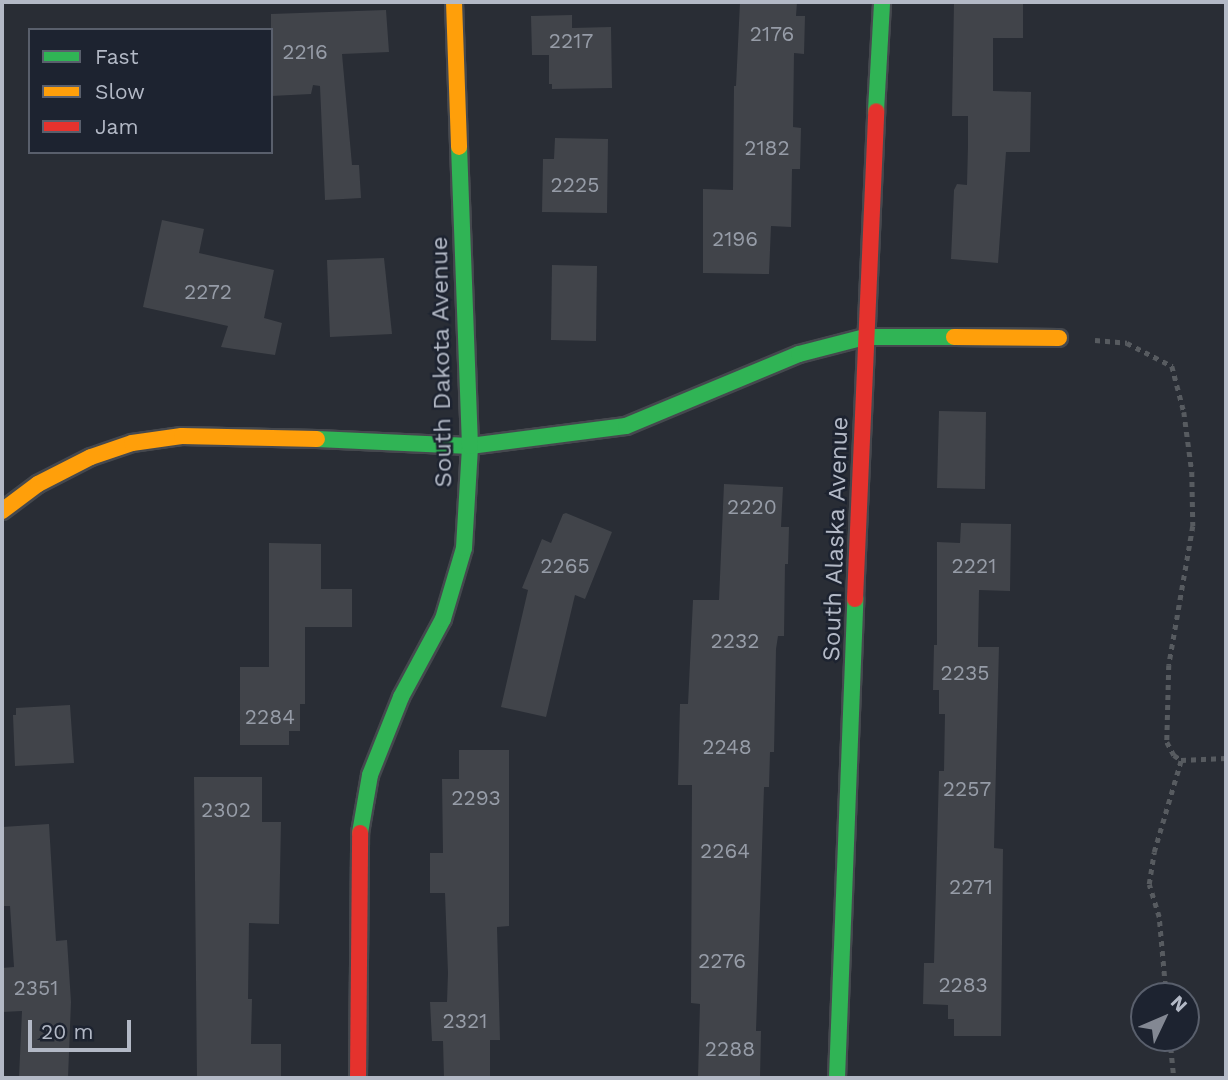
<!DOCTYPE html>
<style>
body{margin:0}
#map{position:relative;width:1228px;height:1080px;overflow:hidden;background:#292d35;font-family:"Work Sans",sans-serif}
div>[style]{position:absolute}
.building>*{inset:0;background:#41444a}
.path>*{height:4.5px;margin-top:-2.25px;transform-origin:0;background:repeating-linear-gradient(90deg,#575b60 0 5px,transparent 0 10px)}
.roads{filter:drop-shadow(2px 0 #45484e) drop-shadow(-2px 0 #45484e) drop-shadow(0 2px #45484e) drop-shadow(0 -2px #45484e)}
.fast>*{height:16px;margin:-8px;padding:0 8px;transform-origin:8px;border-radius:8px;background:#30b455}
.slow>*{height:16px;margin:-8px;padding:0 8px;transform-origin:8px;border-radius:8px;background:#ff9f0a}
.jam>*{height:16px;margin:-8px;padding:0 8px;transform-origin:8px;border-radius:8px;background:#e5322d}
span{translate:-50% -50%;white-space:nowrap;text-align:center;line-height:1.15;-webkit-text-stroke:5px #1d2330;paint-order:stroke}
.number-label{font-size:21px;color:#969ca7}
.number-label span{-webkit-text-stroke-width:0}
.street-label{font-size:24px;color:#b3b9c6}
.frame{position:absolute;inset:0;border:4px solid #b3b9c6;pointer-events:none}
.legend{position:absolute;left:28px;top:28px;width:245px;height:126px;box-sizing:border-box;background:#1d2330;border:2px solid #595f6c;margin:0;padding:9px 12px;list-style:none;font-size:21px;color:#b3b9c6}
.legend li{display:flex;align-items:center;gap:14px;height:35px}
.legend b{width:35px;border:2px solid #595f6c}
.north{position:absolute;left:1130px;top:982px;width:70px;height:70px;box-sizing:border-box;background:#1d2330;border:2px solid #595f6c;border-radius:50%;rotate:46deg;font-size:19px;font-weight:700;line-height:28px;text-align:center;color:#b3b9c6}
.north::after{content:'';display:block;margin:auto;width:24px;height:32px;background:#838893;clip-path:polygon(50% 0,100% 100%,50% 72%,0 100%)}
.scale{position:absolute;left:28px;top:1020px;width:103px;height:32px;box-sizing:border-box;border:4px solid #b3b9c6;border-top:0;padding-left:9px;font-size:21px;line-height:24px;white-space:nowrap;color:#b3b9c6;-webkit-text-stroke:5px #1d2330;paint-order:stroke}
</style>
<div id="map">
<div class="building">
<div style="clip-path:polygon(740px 2px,797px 2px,796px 16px,805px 16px,804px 54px,794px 53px,793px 127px,801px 128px,800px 169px,792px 169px,791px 227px,771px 226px,769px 274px,703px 273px,703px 189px,733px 190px,734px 86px,736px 86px)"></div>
<div style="clip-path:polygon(954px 2px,1023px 2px,1023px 38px,993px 38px,993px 91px,1031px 92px,1030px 152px,1006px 152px,998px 263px,951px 259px,954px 190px,957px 184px,967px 185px,968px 146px,968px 116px,952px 116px)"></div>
<div style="clip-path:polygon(386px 10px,389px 52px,342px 54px,352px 165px,359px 165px,361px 198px,325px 200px,320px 86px,313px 85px,311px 94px,271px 96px,271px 14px)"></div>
<div style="clip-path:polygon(572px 15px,572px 28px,611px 27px,612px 88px,552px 89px,552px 84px,549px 84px,549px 55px,532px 55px,531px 16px)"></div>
<div style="clip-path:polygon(555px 138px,608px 139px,607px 213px,542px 212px,543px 159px,554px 159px)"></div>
<div style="clip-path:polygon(162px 220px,204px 229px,199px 253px,274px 270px,264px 318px,282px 323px,275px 355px,221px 347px,228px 326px,143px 307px)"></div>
<div style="clip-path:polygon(384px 258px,392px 334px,330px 337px,327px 260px)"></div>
<div style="clip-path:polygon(552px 265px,597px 266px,596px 341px,551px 340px)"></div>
<div style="clip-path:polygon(939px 411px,986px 412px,985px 489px,937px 488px)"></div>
<div style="clip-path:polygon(724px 484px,783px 487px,781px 527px,789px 527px,788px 564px,785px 564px,784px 636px,778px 636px,776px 649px,774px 752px,770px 752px,769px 787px,764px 787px,756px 1031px,761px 1031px,760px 1078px,698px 1078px,700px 1004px,691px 1003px,692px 785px,678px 785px,680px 704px,688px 704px,693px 600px,719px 600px)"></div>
<div style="clip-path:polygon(566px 513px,612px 532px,585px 599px,575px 595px,546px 717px,501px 707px,528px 590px,522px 588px,542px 539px,551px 543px,563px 514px)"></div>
<div style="clip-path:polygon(961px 523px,1011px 524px,1010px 591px,979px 590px,978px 647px,999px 647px,994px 848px,1003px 849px,1001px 1036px,954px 1036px,954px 1019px,948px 1019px,948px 1005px,923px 1004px,924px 963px,934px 963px,939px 771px,944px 771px,945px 714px,939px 714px,939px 690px,933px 690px,934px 645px,937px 645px,937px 542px,960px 543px)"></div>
<div style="clip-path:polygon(269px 543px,321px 544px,321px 589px,352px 589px,352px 627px,305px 627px,305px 704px,300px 704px,300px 731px,289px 731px,289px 745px,240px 745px,240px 667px,269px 667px)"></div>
<div style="clip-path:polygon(70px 705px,74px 763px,15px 766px,13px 715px,16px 715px,16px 708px)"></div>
<div style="clip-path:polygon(459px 750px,509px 750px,509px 926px,497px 927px,500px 1040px,490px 1040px,490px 1078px,444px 1078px,443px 1041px,432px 1041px,430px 1002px,447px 1002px,448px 973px,445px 893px,430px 893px,430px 853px,443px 853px,442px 779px,459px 779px)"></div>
<div style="clip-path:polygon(194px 777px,262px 777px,262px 822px,281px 822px,279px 924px,249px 923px,248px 999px,252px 999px,251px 1044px,281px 1044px,281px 1078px,197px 1078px)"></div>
<div style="clip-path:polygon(49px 824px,56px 941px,67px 940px,71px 1002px,68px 1078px,19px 1078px,22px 1011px,2px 1012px,2px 968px,14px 967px,10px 906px,2px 906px,2px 827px)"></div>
</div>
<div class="path">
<div style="left:1095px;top:340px;width:32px;rotate:5deg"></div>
<div style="left:1127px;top:343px;width:51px;rotate:27.1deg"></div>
<div style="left:1172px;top:366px;width:48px;rotate:75.4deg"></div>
<div style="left:1184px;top:412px;width:61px;rotate:82.4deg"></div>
<div style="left:1192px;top:472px;width:54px;rotate:88.9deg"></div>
<div style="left:1193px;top:526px;width:141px;rotate:99.8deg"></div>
<div style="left:1169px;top:665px;width:77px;rotate:91.5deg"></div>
<div style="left:1167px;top:742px;width:15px;rotate:62deg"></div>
<div style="left:1174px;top:755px;width:9px;rotate:36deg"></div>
<div style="left:1181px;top:760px;width:45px;rotate:-2.5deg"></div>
<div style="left:1166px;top:996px;width:79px;rotate:-95.1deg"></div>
<div style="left:1159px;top:917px;width:34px;rotate:-107deg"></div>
<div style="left:1149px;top:884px;width:32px;rotate:-81deg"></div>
<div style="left:1154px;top:852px;width:96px;rotate:-73.6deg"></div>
<div style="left:1170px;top:1038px;width:40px;rotate:84.3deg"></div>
</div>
<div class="roads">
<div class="fast">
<div style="left:876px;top:111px;width:109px;rotate:-86.8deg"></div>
<div style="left:317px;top:439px;width:153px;rotate:2.6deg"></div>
<div style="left:470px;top:446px;width:157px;rotate:-7.3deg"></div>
<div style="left:626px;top:426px;width:187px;rotate:-22.6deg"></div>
<div style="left:799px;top:354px;width:68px;rotate:-14.4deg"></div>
<div style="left:865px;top:337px;width:89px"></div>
<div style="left:360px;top:833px;width:59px;rotate:-80.2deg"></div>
<div style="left:370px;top:775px;width:84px;rotate:-68.3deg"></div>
<div style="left:401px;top:697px;width:89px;rotate:-61.7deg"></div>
<div style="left:443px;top:619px;width:74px;rotate:-73.5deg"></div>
<div style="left:464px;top:548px;width:102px;rotate:-86.6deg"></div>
<div style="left:470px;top:446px;width:299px;rotate:-92.1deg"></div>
<div style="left:837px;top:1078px;width:479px;rotate:-87.8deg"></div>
</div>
<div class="slow">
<div style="left:454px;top:2px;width:145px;rotate:88deg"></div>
<div style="left:954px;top:337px;width:105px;rotate:0.5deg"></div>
<div style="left:2px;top:511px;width:45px;rotate:-36.9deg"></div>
<div style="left:38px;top:484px;width:59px;rotate:-27deg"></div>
<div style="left:91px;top:457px;width:43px;rotate:-18.9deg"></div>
<div style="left:132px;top:443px;width:50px;rotate:-8deg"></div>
<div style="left:182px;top:436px;width:135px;rotate:1.3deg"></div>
</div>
<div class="jam">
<div style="left:855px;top:599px;width:488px;rotate:-87.5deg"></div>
<div style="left:358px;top:1078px;width:245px;rotate:-89.5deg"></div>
</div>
</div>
<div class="number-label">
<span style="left:772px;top:34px">2176</span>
<span style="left:571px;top:41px">2217</span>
<span style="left:305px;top:52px">2216</span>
<span style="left:767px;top:148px">2182</span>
<span style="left:575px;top:185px">2225</span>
<span style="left:735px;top:239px">2196</span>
<span style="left:208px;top:292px">2272</span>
<span style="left:752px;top:507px">2220</span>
<span style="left:565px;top:566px">2265</span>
<span style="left:974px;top:566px">2221</span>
<span style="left:735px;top:641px">2232</span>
<span style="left:965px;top:673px">2235</span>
<span style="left:270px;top:717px">2284</span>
<span style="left:727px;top:747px">2248</span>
<span style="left:967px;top:789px">2257</span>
<span style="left:476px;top:798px">2293</span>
<span style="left:226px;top:810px">2302</span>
<span style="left:725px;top:851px">2264</span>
<span style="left:971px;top:887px">2271</span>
<span style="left:722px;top:961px">2276</span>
<span style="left:963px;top:985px">2283</span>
<span style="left:36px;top:988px">2351</span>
<span style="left:465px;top:1021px">2321</span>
<span style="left:730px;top:1049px">2288</span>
</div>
<div class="street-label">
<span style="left:442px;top:362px;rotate:-91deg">South Dakota Avenue</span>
<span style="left:836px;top:539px;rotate:-88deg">South Alaska Avenue</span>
</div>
<div class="frame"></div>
<ul class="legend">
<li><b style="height:9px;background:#30b455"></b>Fast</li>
<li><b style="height:9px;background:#ff9f0a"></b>Slow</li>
<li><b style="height:9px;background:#e5322d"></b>Jam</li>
</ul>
<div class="north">N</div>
<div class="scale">20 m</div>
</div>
